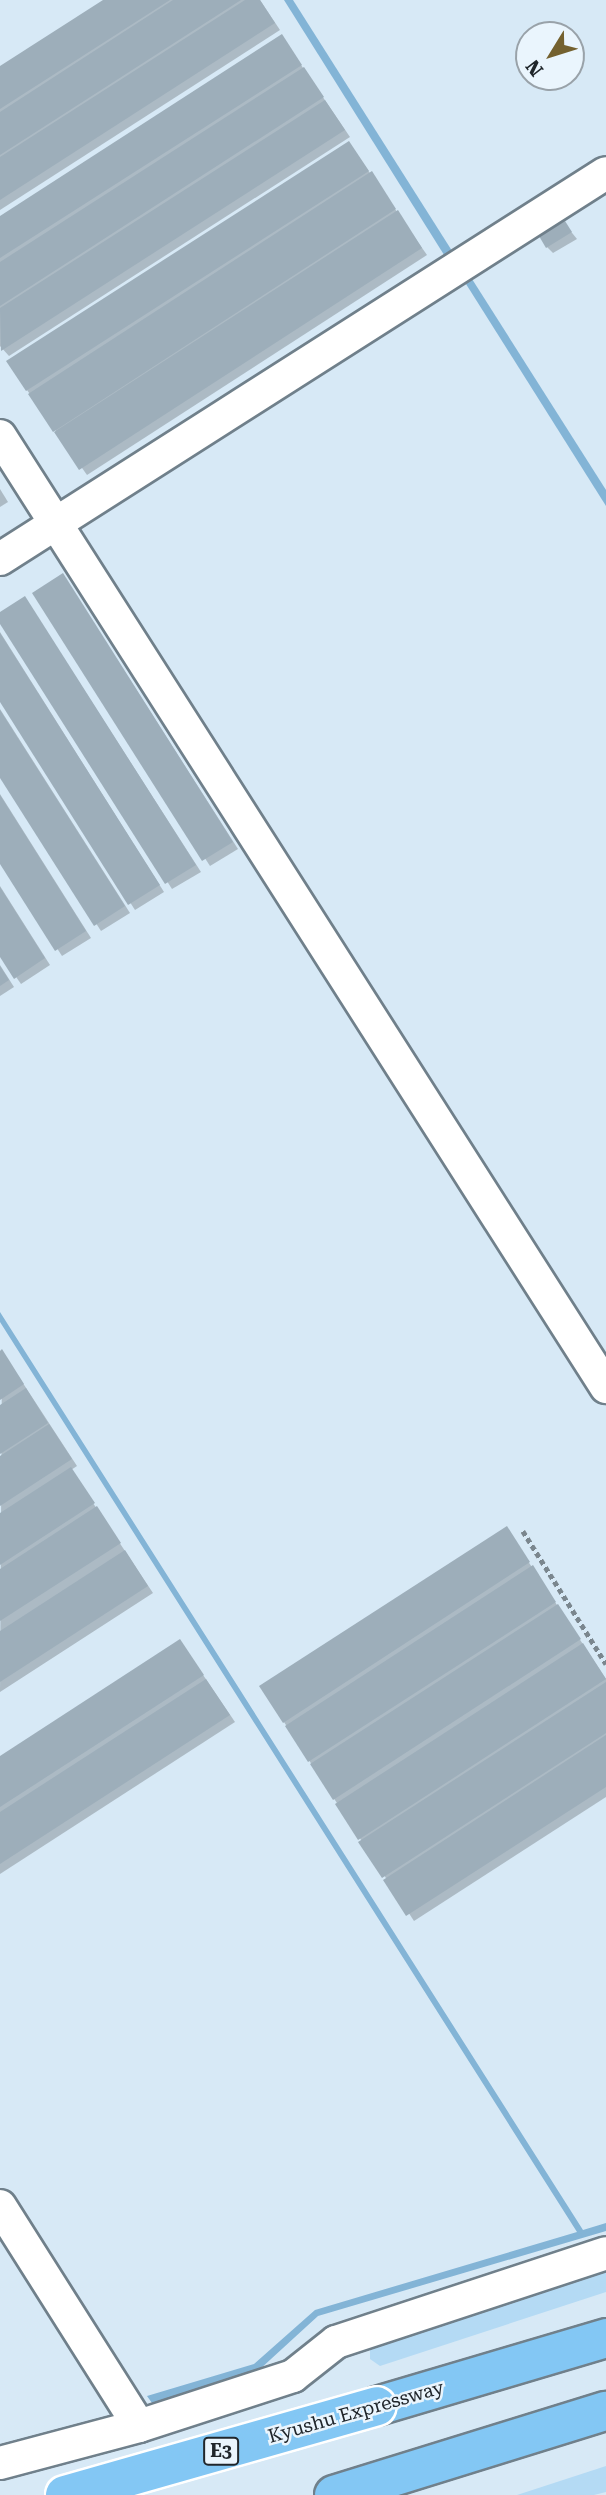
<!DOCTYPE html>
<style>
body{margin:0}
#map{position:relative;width:606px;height:2495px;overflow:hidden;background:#d7e9f6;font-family:"Roboto Serif",serif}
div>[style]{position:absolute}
.green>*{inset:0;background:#b4daf4}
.water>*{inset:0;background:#83b4d6}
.shadow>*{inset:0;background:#0003}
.building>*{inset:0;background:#9daeba}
.path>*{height:4.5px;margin-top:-2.25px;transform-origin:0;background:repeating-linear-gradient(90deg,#7a868e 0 5px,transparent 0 8.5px)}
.roads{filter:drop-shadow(2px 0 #70808b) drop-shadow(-2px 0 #70808b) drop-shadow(0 2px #70808b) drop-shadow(0 -2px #70808b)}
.minor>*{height:32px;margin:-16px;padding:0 16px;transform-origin:16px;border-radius:16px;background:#fff}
.motorway>*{height:38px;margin:-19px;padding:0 19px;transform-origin:19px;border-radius:19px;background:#83c7f4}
.bridges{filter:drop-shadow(2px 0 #fff) drop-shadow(-2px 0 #fff) drop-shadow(0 2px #fff) drop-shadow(0 -2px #fff)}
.motorway-bridge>*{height:38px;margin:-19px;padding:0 19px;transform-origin:19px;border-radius:19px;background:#83c7f4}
span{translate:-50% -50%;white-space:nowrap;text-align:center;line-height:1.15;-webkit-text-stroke:5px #eaf5fd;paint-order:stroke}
.shield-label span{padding:2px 5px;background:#eaf5fd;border:2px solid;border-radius:5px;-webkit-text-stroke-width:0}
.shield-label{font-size:18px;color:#20262b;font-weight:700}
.street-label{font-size:19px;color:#20262b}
.north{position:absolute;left:515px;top:21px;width:70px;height:70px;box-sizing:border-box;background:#eaf5fd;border:2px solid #99a2a9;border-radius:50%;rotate:232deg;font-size:19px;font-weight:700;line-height:28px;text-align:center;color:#20262b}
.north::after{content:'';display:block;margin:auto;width:24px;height:32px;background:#74612f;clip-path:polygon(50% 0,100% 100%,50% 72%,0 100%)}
</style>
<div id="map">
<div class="green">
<div style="clip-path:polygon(606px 2261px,606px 2292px,380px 2366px,370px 2359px,370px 2341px)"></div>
<div style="clip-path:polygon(606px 2466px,606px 2492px,594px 2495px,517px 2495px)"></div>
</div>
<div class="water">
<div style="clip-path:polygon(284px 0,293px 0,454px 254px,446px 258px)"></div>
<div style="clip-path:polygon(472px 279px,606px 490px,606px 506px,466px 284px)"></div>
<div style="clip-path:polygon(0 1312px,583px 2230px,606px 2223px,606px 2231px,318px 2316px,259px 2370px,152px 2403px,147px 2396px,254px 2364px,315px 2310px,577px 2232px,0 1322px)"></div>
</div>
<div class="shadow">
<div style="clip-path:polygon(106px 0,260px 0,280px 30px,0 210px,0 68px)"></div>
<div style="clip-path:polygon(282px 37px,350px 137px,9px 356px,0 346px,0 218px)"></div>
<div style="clip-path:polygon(349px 143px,427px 255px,87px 475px,27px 390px)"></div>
<div style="clip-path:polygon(564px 223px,577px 239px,553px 253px,547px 247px)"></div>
<div style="clip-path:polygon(0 489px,8px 502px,0 507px)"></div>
<div style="clip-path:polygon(63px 575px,238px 849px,210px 866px,34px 593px)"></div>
<div style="clip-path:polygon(25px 598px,201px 872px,172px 889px,0 621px,0 614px)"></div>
<div style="clip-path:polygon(0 632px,164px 892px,135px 910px,0 699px)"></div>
<div style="clip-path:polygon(0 709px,130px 913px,101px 931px,0 775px)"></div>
<div style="clip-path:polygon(0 794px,91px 938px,62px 956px,0 860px)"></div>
<div style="clip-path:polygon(0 886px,50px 965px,21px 984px,0 954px)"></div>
<div style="clip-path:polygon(0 965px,14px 987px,0 996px)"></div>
<div style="clip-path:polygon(2px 1351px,77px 1466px,71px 1470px,153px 1593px,0 1692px)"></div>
<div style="clip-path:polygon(506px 1528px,606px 1679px,606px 1797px,414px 1921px,284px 1722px)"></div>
<div style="clip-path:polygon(180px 1641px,235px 1722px,0 1874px,0 1758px)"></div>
</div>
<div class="building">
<div style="clip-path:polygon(103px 0,170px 0,0 109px,0 66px)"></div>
<div style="clip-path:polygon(173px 0,241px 0,0 155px,0 112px)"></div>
<div style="clip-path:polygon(245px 0,260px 0,275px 23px,0 200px,0 157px)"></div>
<div style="clip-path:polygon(282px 34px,302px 65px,0 258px,0 216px)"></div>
<div style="clip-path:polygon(304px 67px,324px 97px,0 306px,0 262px)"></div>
<div style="clip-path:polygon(325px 100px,345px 130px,1px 351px,0 308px)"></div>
<div style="clip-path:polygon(349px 141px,369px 171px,26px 391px,6px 361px)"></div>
<div style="clip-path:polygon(372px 171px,396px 209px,53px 432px,28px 394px)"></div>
<div style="clip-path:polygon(398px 210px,422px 248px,79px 470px,54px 432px)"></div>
<div style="clip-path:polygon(565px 221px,572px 232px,546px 248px,539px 236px)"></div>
<div style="clip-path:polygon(63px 573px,233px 842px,202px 861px,32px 593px)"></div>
<div style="clip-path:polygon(25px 596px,196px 865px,165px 884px,0 624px,0 612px)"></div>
<div style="clip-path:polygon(0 633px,160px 885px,128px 905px,0 702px)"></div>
<div style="clip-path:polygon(0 710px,125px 906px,94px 926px,0 778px)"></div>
<div style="clip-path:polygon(0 795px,86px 931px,55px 951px,0 864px)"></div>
<div style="clip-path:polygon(0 887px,45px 958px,14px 979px,0 957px)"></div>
<div style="clip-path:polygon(0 966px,9px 980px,0 986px)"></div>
<div style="clip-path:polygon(2px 1349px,24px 1384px,0 1400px,0 1351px)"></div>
<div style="clip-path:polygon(26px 1388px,48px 1423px,0 1454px,0 1405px)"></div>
<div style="clip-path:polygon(49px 1424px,72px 1459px,0 1506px,0 1456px)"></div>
<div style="clip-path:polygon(71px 1467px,95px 1503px,0 1565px,0 1513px)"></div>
<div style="clip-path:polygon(97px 1506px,121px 1543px,0 1621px,0 1569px)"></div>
<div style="clip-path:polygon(507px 1526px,530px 1562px,283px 1723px,259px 1686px)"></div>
<div style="clip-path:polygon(125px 1550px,148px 1586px,0 1682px,0 1631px)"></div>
<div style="clip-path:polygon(533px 1565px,556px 1602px,308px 1762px,285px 1726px)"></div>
<div style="clip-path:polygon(558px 1604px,581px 1639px,333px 1800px,310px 1764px)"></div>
<div style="clip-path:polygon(180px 1639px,204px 1675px,0 1807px,0 1756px)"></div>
<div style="clip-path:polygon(583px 1643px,606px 1679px,358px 1840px,335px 1804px)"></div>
<div style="clip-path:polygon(206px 1679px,230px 1715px,0 1864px,0 1812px)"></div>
<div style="clip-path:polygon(606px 1682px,606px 1733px,382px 1878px,358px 1842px)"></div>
<div style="clip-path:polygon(606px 1735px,606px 1787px,406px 1916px,383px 1880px)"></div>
</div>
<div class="path">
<div style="left:523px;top:1531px;width:157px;rotate:58deg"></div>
</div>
<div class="roads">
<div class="minor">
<div style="left:0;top:436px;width:1128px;rotate:57.49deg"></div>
<div style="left:0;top:559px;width:718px;rotate:-32.5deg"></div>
<div style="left:0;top:2206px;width:260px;rotate:57.7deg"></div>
<div style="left:0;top:2463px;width:144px;rotate:-14.9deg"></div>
<div style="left:139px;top:2426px;width:162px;rotate:-18deg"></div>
<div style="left:293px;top:2376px;width:55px;rotate:-38.3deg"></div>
<div style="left:336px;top:2342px;width:284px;rotate:-18.2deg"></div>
</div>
<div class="motorway">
<div style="left:377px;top:2406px;width:239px;rotate:-16.5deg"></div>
<div style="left:334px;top:2495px;width:285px;rotate:-17.2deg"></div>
</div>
</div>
<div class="bridges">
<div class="motorway-bridge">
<div style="left:65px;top:2495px;width:324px;rotate:-15.9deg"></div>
</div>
</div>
<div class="shield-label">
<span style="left:221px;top:2451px">E3</span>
</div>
<div class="street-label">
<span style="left:356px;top:2412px;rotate:-16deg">Kyushu Expressway</span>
</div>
<div class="north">N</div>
</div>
